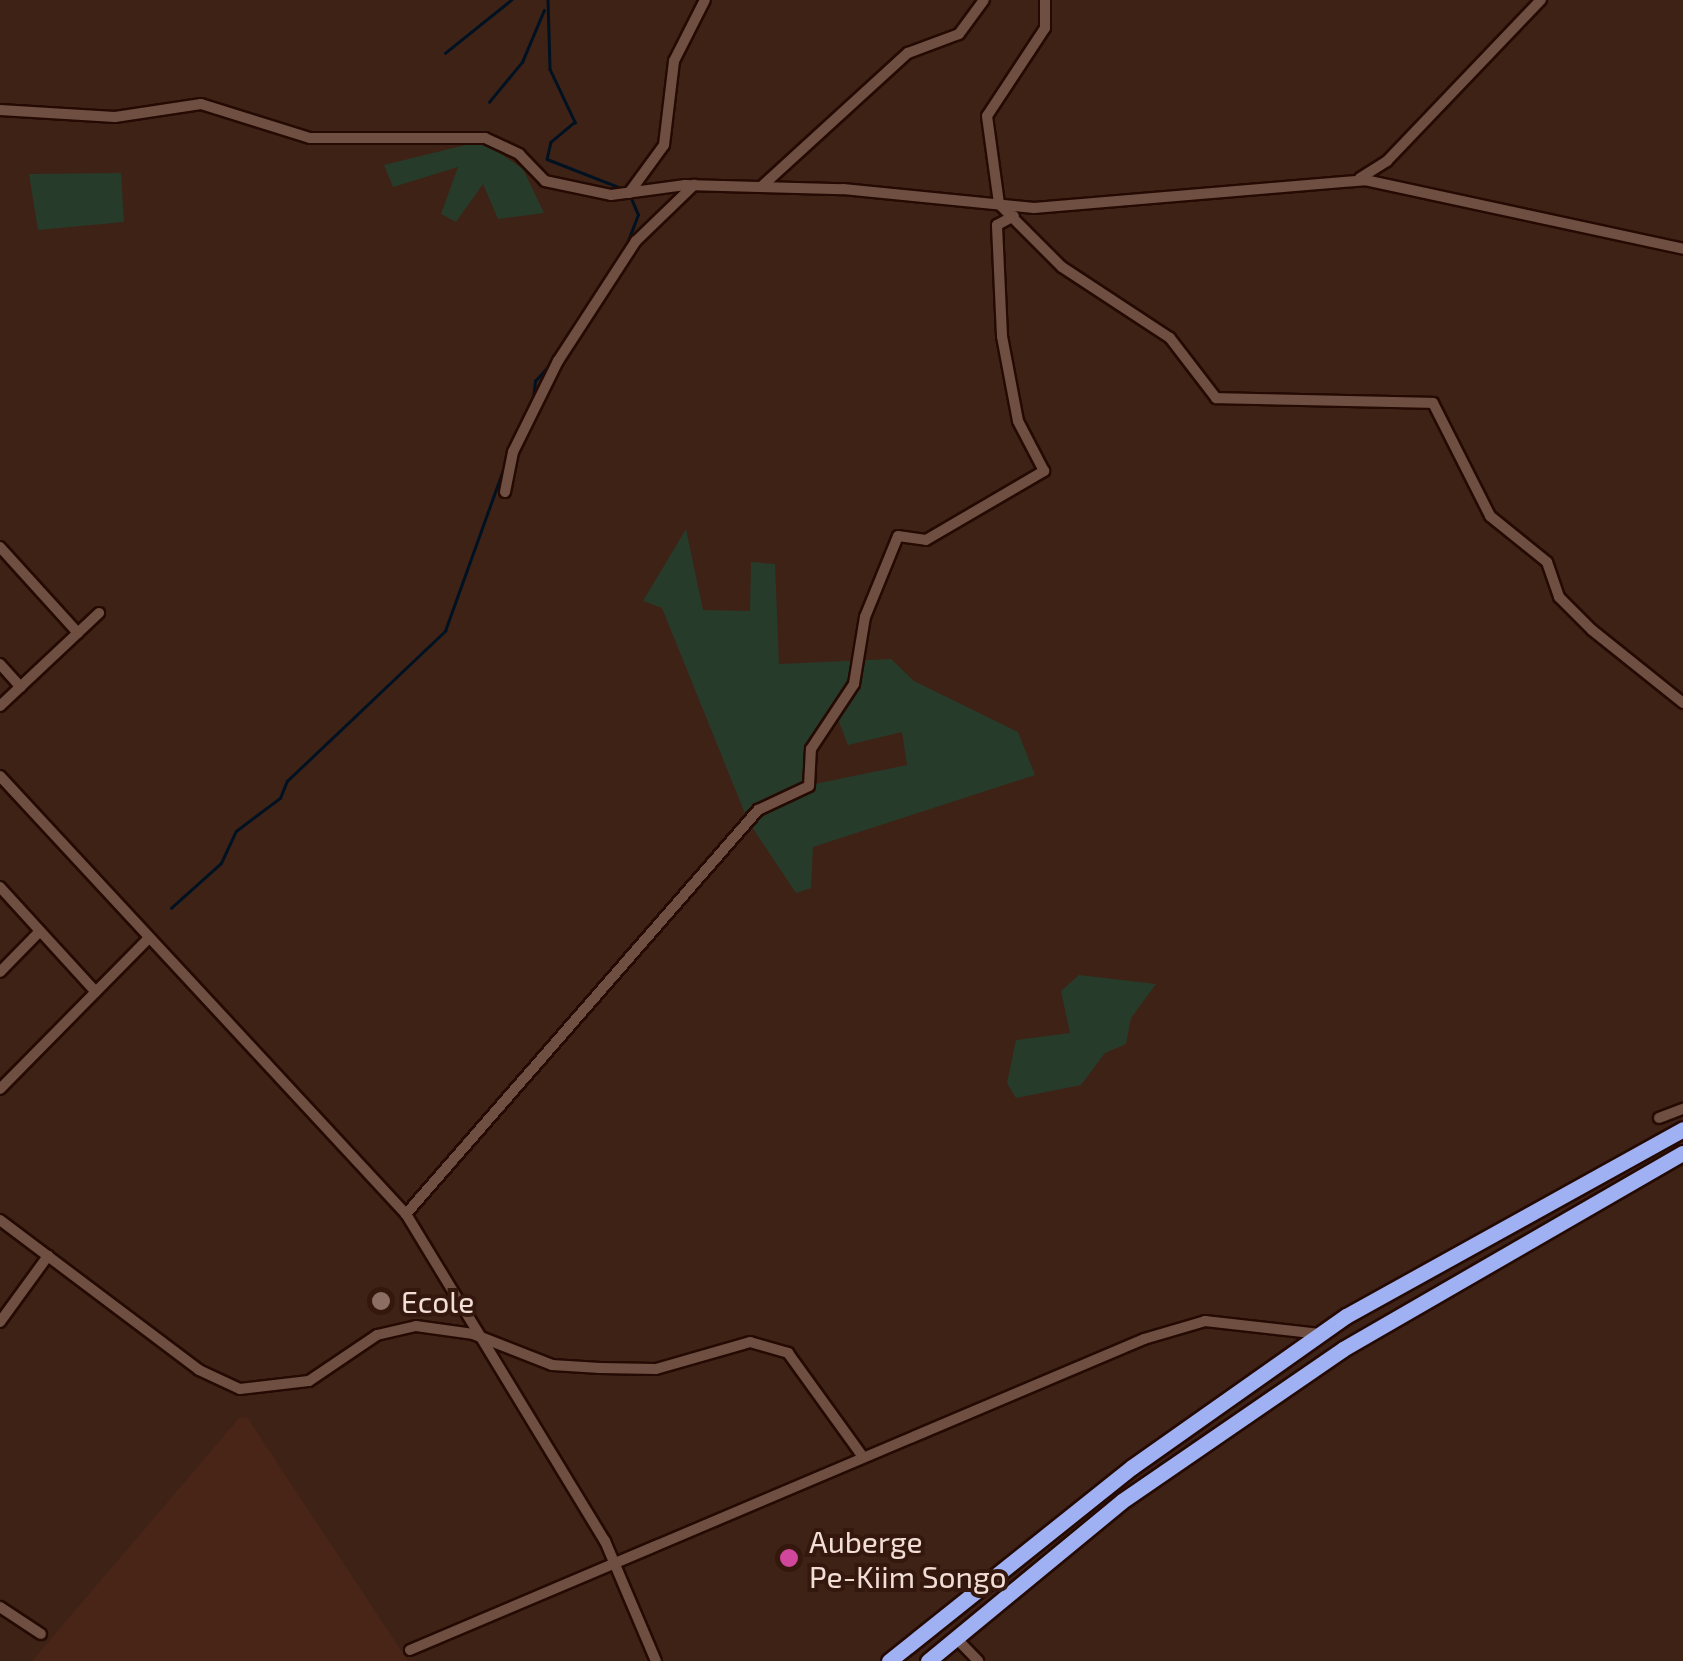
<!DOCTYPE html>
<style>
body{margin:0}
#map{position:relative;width:1683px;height:1661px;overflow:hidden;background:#3e2216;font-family:"Exo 2",sans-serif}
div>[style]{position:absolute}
.built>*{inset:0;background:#482516}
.green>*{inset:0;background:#273b2a}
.stream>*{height:2.5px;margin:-1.25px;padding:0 1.25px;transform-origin:1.25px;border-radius:1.25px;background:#001222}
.roads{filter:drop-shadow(2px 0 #240a02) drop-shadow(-2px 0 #240a02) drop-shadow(0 2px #240a02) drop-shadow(0 -2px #240a02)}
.minor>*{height:10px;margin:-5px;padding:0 5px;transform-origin:5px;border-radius:5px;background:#6f4f42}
.highway>*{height:15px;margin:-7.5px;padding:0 7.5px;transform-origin:7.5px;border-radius:7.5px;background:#a0b1f3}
.dots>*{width:28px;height:28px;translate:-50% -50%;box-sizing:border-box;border:5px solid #34180d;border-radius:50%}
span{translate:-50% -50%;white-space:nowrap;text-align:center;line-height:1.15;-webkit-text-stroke:8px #34180d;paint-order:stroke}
.poi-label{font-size:30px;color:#f2ded6}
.left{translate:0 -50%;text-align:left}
</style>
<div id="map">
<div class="built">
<div style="clip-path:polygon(247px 1417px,408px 1661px,32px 1661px,239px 1418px)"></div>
</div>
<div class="green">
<div style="clip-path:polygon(482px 141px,523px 169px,544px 213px,498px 219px,483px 184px,456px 222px,441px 214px,458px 167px,393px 187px,384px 165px)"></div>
<div style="clip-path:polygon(121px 173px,124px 222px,38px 230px,29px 174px)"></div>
<div style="clip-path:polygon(evenodd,686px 529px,703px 610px,750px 611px,751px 562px,775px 564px,779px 664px,891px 659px,914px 681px,1018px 732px,1035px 775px,813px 847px,811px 888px,796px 893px,748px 821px,662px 608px,643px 601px,686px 529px,838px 719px,848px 745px,902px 732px,907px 765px,810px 785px,814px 743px,838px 719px)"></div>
<div style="clip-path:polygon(1079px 975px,1156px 984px,1131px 1018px,1126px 1044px,1105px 1053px,1081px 1085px,1016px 1098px,1007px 1083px,1016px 1040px,1070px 1033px,1061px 991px)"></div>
</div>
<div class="stream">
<div style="left:548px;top:0;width:69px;rotate:88.3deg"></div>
<div style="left:550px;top:69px;width:59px;rotate:64.7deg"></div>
<div style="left:575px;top:122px;width:31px;rotate:140deg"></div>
<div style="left:551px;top:142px;width:17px;rotate:103deg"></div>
<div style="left:547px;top:159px;width:85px;rotate:21.4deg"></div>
<div style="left:445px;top:53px;width:85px;rotate:-38.8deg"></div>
<div style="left:489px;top:102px;width:52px;rotate:-50.5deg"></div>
<div style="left:522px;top:62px;width:56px;rotate:-67.1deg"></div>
<div style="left:586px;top:310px;width:70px;rotate:-57.2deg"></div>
<div style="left:624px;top:251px;width:39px;rotate:-69deg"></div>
<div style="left:638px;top:215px;width:21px;rotate:-113deg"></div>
<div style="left:565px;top:342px;width:16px;rotate:-55deg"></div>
<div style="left:533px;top:400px;width:19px;rotate:-84deg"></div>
<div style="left:535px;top:381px;width:27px;rotate:-48deg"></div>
<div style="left:171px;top:908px;width:67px;rotate:-42deg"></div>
<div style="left:221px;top:863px;width:35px;rotate:-65deg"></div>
<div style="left:236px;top:831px;width:55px;rotate:-36.9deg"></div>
<div style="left:280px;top:798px;width:18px;rotate:-68deg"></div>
<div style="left:287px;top:781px;width:218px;rotate:-43.5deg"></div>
<div style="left:445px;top:631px;width:204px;rotate:-70.2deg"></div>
</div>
<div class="roads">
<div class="minor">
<div style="left:1045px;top:0;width:28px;rotate:90deg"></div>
<div style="left:1045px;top:28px;width:105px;rotate:123.4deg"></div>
<div style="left:987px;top:116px;width:89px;rotate:82.2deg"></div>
<div style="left:999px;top:204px;width:89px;rotate:45deg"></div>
<div style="left:1062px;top:267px;width:129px;rotate:33.3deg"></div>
<div style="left:1170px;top:338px;width:76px;rotate:52.5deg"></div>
<div style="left:1216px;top:398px;width:217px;rotate:1.3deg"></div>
<div style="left:1433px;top:403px;width:127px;rotate:63.2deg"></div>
<div style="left:1490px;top:516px;width:73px;rotate:38.9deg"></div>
<div style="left:1547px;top:562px;width:37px;rotate:71deg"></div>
<div style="left:1559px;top:597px;width:47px;rotate:45deg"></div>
<div style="left:1592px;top:630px;width:117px;rotate:38.7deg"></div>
<div style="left:0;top:110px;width:115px;rotate:3.5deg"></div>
<div style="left:115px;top:117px;width:87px;rotate:-8.6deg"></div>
<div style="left:201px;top:104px;width:114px;rotate:17.3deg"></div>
<div style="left:310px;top:138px;width:175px"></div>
<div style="left:485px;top:138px;width:38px;rotate:25deg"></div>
<div style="left:519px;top:154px;width:37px;rotate:46deg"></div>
<div style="left:545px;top:181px;width:67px;rotate:12deg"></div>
<div style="left:611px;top:195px;width:75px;rotate:-7.7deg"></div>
<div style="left:685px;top:185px;width:158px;rotate:1.5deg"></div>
<div style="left:843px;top:189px;width:192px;rotate:5.7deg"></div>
<div style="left:1034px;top:208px;width:332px;rotate:-4.8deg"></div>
<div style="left:1365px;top:180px;width:325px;rotate:12.2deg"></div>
<div style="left:1360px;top:178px;width:32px;rotate:-32deg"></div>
<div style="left:1387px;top:161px;width:223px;rotate:-46.3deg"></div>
<div style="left:761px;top:187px;width:199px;rotate:-42.4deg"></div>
<div style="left:908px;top:53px;width:54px;rotate:-20.4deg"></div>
<div style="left:959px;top:34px;width:42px;rotate:-53.7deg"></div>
<div style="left:629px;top:193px;width:59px;rotate:-53.9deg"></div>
<div style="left:664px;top:145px;width:85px;rotate:-83.2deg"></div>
<div style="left:674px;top:61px;width:68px;rotate:-63.1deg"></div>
<div style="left:505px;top:492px;width:41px;rotate:-78.7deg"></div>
<div style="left:513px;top:452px;width:102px;rotate:-63.7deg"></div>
<div style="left:558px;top:361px;width:143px;rotate:-57deg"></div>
<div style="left:636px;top:241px;width:81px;rotate:-44deg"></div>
<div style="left:0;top:547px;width:116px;rotate:47.8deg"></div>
<div style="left:0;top:664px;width:31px;rotate:48deg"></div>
<div style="left:0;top:706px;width:136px;rotate:-43.2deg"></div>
<div style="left:0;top:776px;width:597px;rotate:47.17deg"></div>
<div style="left:406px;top:1214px;width:383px;rotate:58.7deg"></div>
<div style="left:605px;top:1541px;width:130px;rotate:67deg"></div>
<div style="left:0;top:887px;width:142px;rotate:47.6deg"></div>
<div style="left:0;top:972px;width:57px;rotate:-45.7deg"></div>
<div style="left:0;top:1089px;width:211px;rotate:-45.4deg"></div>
<div style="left:1659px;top:1118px;width:26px;rotate:-21deg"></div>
<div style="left:406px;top:1214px;width:536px;rotate:-48.93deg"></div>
<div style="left:758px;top:810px;width:56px;rotate:-25.2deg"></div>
<div style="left:809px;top:786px;width:37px;rotate:-87deg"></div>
<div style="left:811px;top:749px;width:78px;rotate:-56.5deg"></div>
<div style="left:854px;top:684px;width:68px;rotate:-80.7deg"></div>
<div style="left:865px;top:617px;width:87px;rotate:-67.8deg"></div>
<div style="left:898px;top:536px;width:28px;rotate:8deg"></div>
<div style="left:926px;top:540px;width:137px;rotate:-30.3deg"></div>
<div style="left:1044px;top:471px;width:56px;rotate:-117.5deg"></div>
<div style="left:1018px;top:421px;width:86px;rotate:-100.7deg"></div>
<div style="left:1002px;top:336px;width:111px;rotate:-92.6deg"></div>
<div style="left:997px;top:225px;width:19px;rotate:-28deg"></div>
<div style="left:0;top:1220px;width:249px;rotate:37deg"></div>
<div style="left:199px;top:1370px;width:45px;rotate:24.9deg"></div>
<div style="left:240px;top:1389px;width:69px;rotate:-6.6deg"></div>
<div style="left:309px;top:1381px;width:82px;rotate:-34.1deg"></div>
<div style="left:377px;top:1335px;width:40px;rotate:-13deg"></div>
<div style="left:416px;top:1326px;width:58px;rotate:8deg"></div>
<div style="left:473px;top:1334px;width:85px;rotate:21.4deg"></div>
<div style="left:552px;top:1365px;width:48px;rotate:3.6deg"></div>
<div style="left:600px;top:1368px;width:56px;rotate:1deg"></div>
<div style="left:656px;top:1369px;width:98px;rotate:-16deg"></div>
<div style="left:750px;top:1342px;width:40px;rotate:16deg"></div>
<div style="left:788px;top:1353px;width:128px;rotate:54.2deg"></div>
<div style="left:0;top:1322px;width:82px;rotate:-54deg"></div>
<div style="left:0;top:1607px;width:49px;rotate:33.4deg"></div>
<div style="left:956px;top:1638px;width:32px;rotate:46deg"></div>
<div style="left:410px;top:1650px;width:797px;rotate:-22.96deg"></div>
<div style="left:1144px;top:1339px;width:64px;rotate:-16.4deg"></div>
<div style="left:1205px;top:1321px;width:116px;rotate:6.4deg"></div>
</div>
<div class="highway">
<div style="left:889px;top:1661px;width:311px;rotate:-38.6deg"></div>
<div style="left:1132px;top:1467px;width:262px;rotate:-35.2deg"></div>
<div style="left:1346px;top:1316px;width:385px;rotate:-29deg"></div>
<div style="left:928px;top:1661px;width:251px;rotate:-39.5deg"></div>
<div style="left:1122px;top:1501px;width:268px;rotate:-34.5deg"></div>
<div style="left:1343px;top:1349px;width:392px;rotate:-30deg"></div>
</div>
</div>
<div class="dots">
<div style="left:381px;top:1301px;background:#8d6e63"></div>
<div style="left:789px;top:1558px;background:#d1479c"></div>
</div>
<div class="poi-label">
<span class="left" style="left:401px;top:1301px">Ecole</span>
<span class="left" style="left:809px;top:1558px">Auberge<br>Pe-Kiim Songo</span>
</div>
</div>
